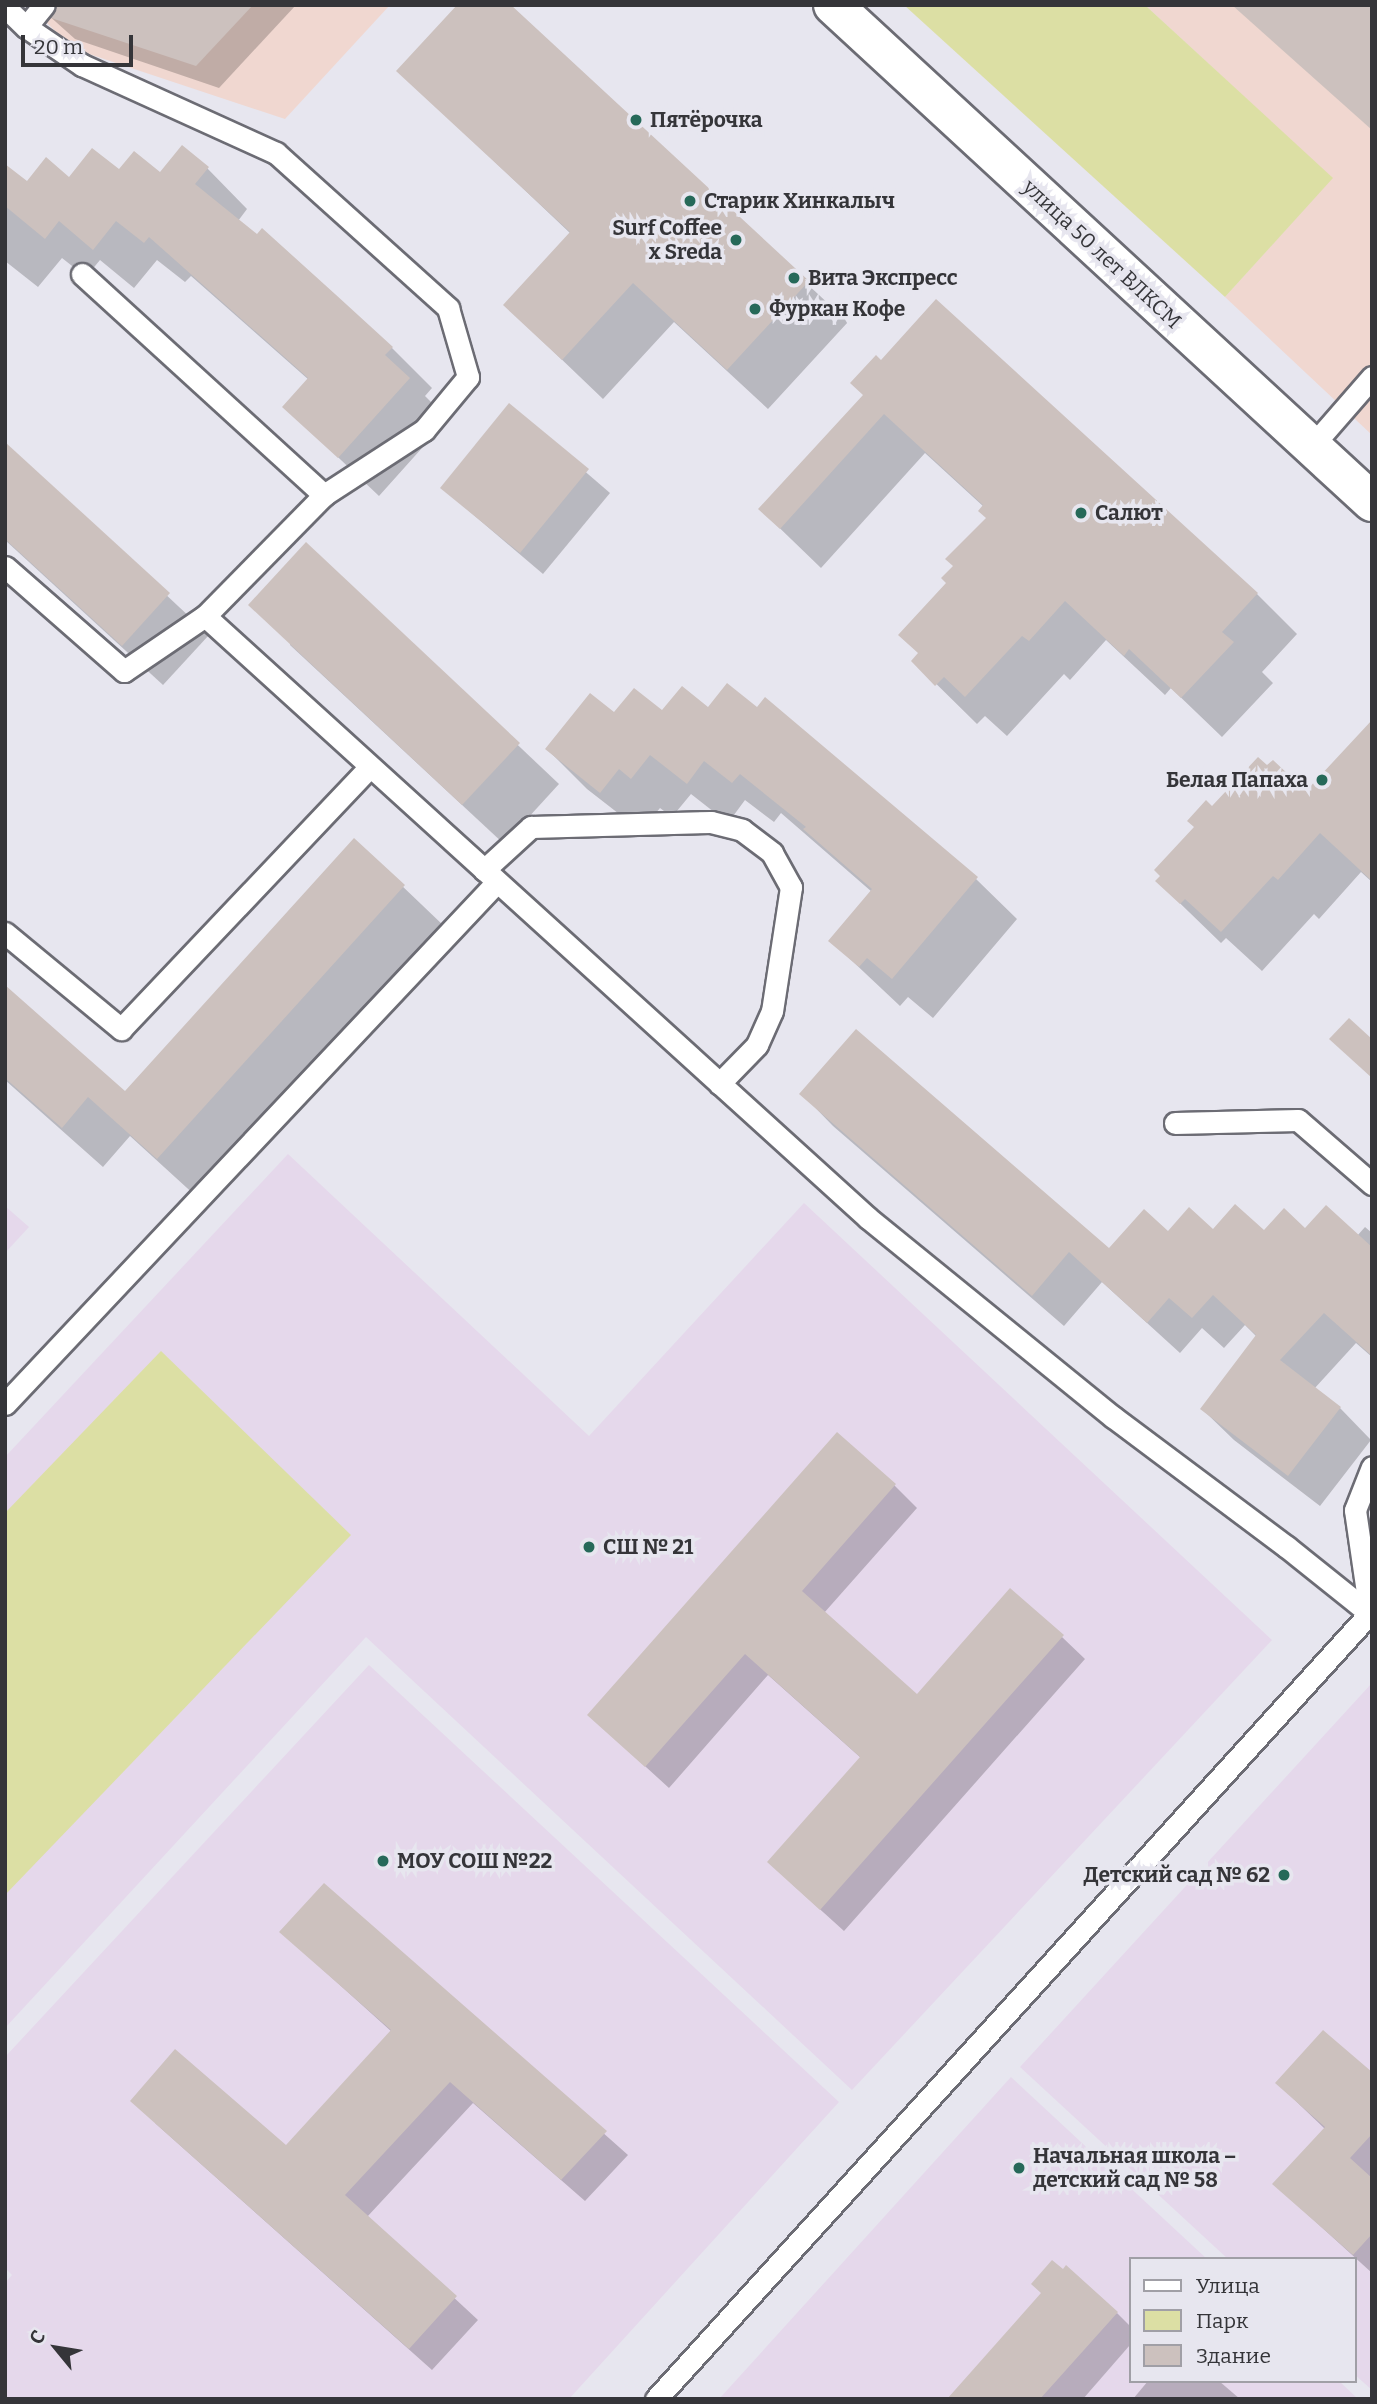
<!DOCTYPE html>
<meta charset="utf-8">
<style>
body{margin:0}
#map{position:relative;width:1377px;height:2404px;overflow:hidden;background:#e7e6ef;font-family:Bitter,serif}
div>[style]{position:absolute}
.commercial>*{inset:0;background:#f0d7d0}
.education>*{inset:0;background:#e5d8eb}
.green>*{inset:0;background:#dcdfa4}
.shadow>*{inset:0;background:#0003}
.building>*{inset:0;background:#ccc1be}
.roads{filter:drop-shadow(2px 0 #6c6c74) drop-shadow(-2px 0 #6c6c74) drop-shadow(0 2px #6c6c74) drop-shadow(0 -2px #6c6c74)}
.service>*{height:21px;margin:-10.5px;padding:0 10.5px;transform-origin:10.5px;border-radius:10.5px;background:#fff}
.tertiary>*{height:38px;margin:-19px;padding:0 19px;transform-origin:19px;border-radius:19px;background:#fff}
.dots>*{width:19px;height:19px;translate:-50% -50%;box-sizing:border-box;border:4px solid #e7e6ef;border-radius:50%}
span{translate:-50% -50%;white-space:nowrap;text-align:center;line-height:1.15;-webkit-text-stroke:7px #e7e6ef;paint-order:stroke}
.poi-label{font-size:21px;color:#353539;font-weight:700}
.left{translate:0 -50%;text-align:left}
.right{translate:-100% -50%;text-align:right}
.street-label{font-size:21px;color:#353539}
.frame{position:absolute;inset:0;border:7px solid #353539;pointer-events:none}
.legend{position:absolute;left:1129px;top:2257px;width:228px;height:126px;box-sizing:border-box;background:#e7e6ef;border:2px solid #a09fa6;margin:0;padding:9px 12px;list-style:none;font-size:21px;color:#353539}
.legend li{display:flex;align-items:center;gap:14px;height:35px}
.legend b{width:35px;border:2px solid #a09fa6}
.north{position:absolute;left:21px;top:2313px;width:70px;height:70px;-webkit-text-stroke:5px #e7e6ef;paint-order:stroke;rotate:300deg;font-size:19px;font-weight:700;line-height:28px;text-align:center;color:#353539}
.north::after{content:'';display:block;margin:auto;width:24px;height:32px;background:#353539;clip-path:polygon(50% 0,100% 100%,50% 72%,0 100%)}
.scale{position:absolute;left:21px;top:35px;width:112px;height:32px;box-sizing:border-box;border:4px solid #353539;border-top:0;padding-left:9px;font-size:21px;line-height:24px;white-space:nowrap;color:#353539;-webkit-text-stroke:5px #e7e6ef;paint-order:stroke}
</style>
<div id="map">
<div class="commercial">
<div style="clip-path:polygon(28px 5px,390px 5px,285px 119px,74px 49px)"></div>
<div style="clip-path:polygon(1145px 5px,1372px 6px,1372px 435px,1225px 297px,1332px 178px)"></div>
</div>
<div class="education">
<div style="clip-path:polygon(288px 1154px,589px 1436px,804px 1203px,1272px 1640px,852px 2090px,366px 1637px,5px 2028px,5px 1457px)"></div>
<div style="clip-path:polygon(5px 1206px,29px 1227px,5px 1253px)"></div>
<div style="clip-path:polygon(369px 1665px,839px 2102px,569px 2399px,5px 2399px,5px 2283px,12px 2275px,5px 2268px,5px 2057px)"></div>
<div style="clip-path:polygon(1372px 1683px,1372px 2390px,1354px 2374px,1354px 2259px,1228px 2259px,1020px 2067px)"></div>
<div style="clip-path:polygon(1011px 2077px,1207px 2259px,1130px 2259px,1130px 2381px,1339px 2381px,1358px 2399px,719px 2399px)"></div>
</div>
<div class="green">
<div style="clip-path:polygon(904px 5px,1145px 5px,1333px 178px,1225px 297px)"></div>
<div style="clip-path:polygon(161px 1351px,351px 1535px,5px 1895px,5px 1513px)"></div>
</div>
<div class="shadow">
<div style="clip-path:polygon(37px 5px,296px 5px,219px 88px,75px 39px)"></div>
<div style="clip-path:polygon(508px 5px,848px 322px,768px 409px,674px 322px,603px 399px,505px 305px,571px 234px,399px 71px)"></div>
<div style="clip-path:polygon(5px 166px,27px 183px,119px 172px,160px 175px,207px 168px,247px 209px,238px 221px,392px 348px,432px 388px,425px 396px,448px 419px,379px 496px,285px 407px,309px 380px,191px 276px,185px 282px,157px 260px,134px 288px,100px 260px,86px 277px,62px 258px,38px 287px,5px 261px)"></div>
<div style="clip-path:polygon(865px 396px,1257px 594px,1297px 634px,1262px 672px,1273px 683px,1222px 737px,1171px 688px,1165px 695px,1106px 640px,1070px 680px,1064px 674px,1007px 736px,985px 716px,977px 724px,913px 661px,920px 654px,955px 566px,988px 518px,984px 507px,925px 453px,821px 568px,760px 509px)"></div>
<div style="clip-path:polygon(509px 406px,610px 493px,543px 574px,442px 488px)"></div>
<div style="clip-path:polygon(5px 444px,209px 635px,163px 685px,5px 540px)"></div>
<div style="clip-path:polygon(306px 545px,559px 784px,504px 844px,290px 645px)"></div>
<div style="clip-path:polygon(708px 709px,976px 879px,1017px 919px,933px 1018px,908px 997px,900px 1006px,831px 941px,872px 892px,781px 813px,774px 822px,745px 800px,728px 823px,691px 794px,672px 817px,660px 808px,641px 831px,587px 789px,547px 749px,614px 715px)"></div>
<div style="clip-path:polygon(1372px 722px,1372px 882px,1361px 872px,1319px 919px,1314px 914px,1262px 971px,1226px 938px,1221px 943px,1157px 881px,1212px 808px,1306px 794px)"></div>
<div style="clip-path:polygon(355px 841px,444px 926px,198px 1198px,130px 1136px,103px 1167px,5px 1080px,5px 988px,125px 1094px)"></div>
<div style="clip-path:polygon(802px 1094px,1109px 1250px,1168px 1233px,1305px 1230px,1357px 1236px,1365px 1227px,1372px 1233px,1372px 1357px,1356px 1343px,1314px 1389px,1340px 1408px,1371px 1440px,1320px 1506px,1234px 1440px,1202px 1409px,1257px 1337px,1245px 1325px,1224px 1348px,1202px 1328px,1180px 1353px,1102px 1282px,1064px 1326px,833px 1126px)"></div>
<div style="clip-path:polygon(894px 1485px,917px 1508px,824px 1613px,917px 1696px,1062px 1637px,1085px 1659px,844px 1931px,792px 1884px,861px 1758px,768px 1675px,669px 1788px,589px 1715px)"></div>
<div style="clip-path:polygon(324px 1885px,628px 2155px,585px 2201px,473px 2103px,367px 2217px,478px 2320px,432px 2370px,155px 2123px,286px 2148px,392px 2032px,281px 1932px)"></div>
<div style="clip-path:polygon(1372px 2075px,1372px 2273px,1274px 2184px,1325px 2129px,1277px 2083px)"></div>
<div style="clip-path:polygon(1117px 2313px,1130px 2326px,1130px 2345px,1083px 2399px,949px 2399px)"></div>
<div style="clip-path:polygon(1148px 2381px,1219px 2381px,1240px 2399px,1133px 2399px)"></div>
</div>
<div class="building">
<div style="clip-path:polygon(57px 5px,253px 5px,196px 66px,51px 18px)"></div>
<div style="clip-path:polygon(457px 5px,511px 5px,809px 281px,727px 370px,633px 283px,562px 360px,503px 305px,570px 232px,396px 71px)"></div>
<div style="clip-path:polygon(1232px 5px,1372px 5px,1372px 130px)"></div>
<div style="clip-path:polygon(182px 145px,209px 167px,195px 184px,257px 234px,262px 228px,335px 294px,393px 347px,385px 355px,410px 378px,338px 458px,282px 407px,308px 378px,149px 237px,144px 243px,116px 221px,93px 250px,59px 221px,45px 239px,5px 206px,5px 164px,27px 181px,46px 157px,69px 177px,92px 148px,119px 169px,134px 151px,160px 172px)"></div>
<div style="clip-path:polygon(936px 299px,1258px 593px,1222px 632px,1234px 642px,1181px 698px,1129px 649px,1124px 656px,1065px 601px,1029px 641px,1022px 636px,965px 697px,944px 677px,935px 686px,911px 661px,918px 653px,898px 635px,946px 583px,941px 578px,953px 566px,945px 559px,986px 518px,978px 511px,983px 505px,884px 414px,780px 529px,758px 509px,863px 395px,850px 383px,876px 355px,881px 360px)"></div>
<div style="clip-path:polygon(509px 403px,589px 469px,520px 553px,440px 488px)"></div>
<div style="clip-path:polygon(5px 442px,170px 593px,122px 646px,5px 539px)"></div>
<div style="clip-path:polygon(306px 542px,520px 743px,462px 805px,248px 605px)"></div>
<div style="clip-path:polygon(727px 683px,757px 707px,765px 697px,978px 877px,892px 979px,867px 958px,859px 967px,828px 941px,872px 889px,803px 829px,806px 827px,740px 774px,732px 783px,704px 761px,687px 784px,650px 755px,631px 779px,619px 769px,600px 793px,545px 749px,590px 693px,614px 712px,634px 688px,662px 710px,682px 686px,708px 707px)"></div>
<div style="clip-path:polygon(1372px 720px,1372px 881px,1320px 833px,1278px 880px,1273px 876px,1221px 932px,1185px 899px,1180px 904px,1155px 881px,1160px 876px,1154px 870px,1194px 827px,1187px 821px,1206px 800px,1212px 806px,1258px 757px,1267px 765px,1273px 760px,1306px 791px)"></div>
<div style="clip-path:polygon(354px 838px,405px 885px,157px 1159px,88px 1097px,62px 1128px,5px 1078px,5px 985px,125px 1091px)"></div>
<div style="clip-path:polygon(1349px 1018px,1372px 1039px,1372px 1078px,1329px 1039px)"></div>
<div style="clip-path:polygon(856px 1029px,1109px 1248px,1144px 1209px,1168px 1231px,1189px 1207px,1213px 1229px,1235px 1204px,1264px 1230px,1284px 1208px,1305px 1228px,1326px 1205px,1372px 1247px,1372px 1356px,1324px 1313px,1280px 1360px,1341px 1407px,1288px 1476px,1200px 1409px,1256px 1335px,1213px 1295px,1192px 1318px,1169px 1298px,1147px 1323px,1069px 1252px,1032px 1296px,799px 1094px)"></div>
<div style="clip-path:polygon(837px 1432px,896px 1484px,802px 1591px,917px 1694px,1010px 1588px,1064px 1635px,820px 1910px,767px 1862px,860px 1757px,745px 1654px,645px 1767px,587px 1715px)"></div>
<div style="clip-path:polygon(324px 1883px,607px 2131px,561px 2180px,450px 2082px,345px 2195px,457px 2296px,409px 2349px,130px 2101px,175px 2049px,286px 2145px,391px 2030px,279px 1932px)"></div>
<div style="clip-path:polygon(1323px 2030px,1372px 2072px,1372px 2134px,1350px 2158px,1372px 2178px,1372px 2234px,1353px 2255px,1272px 2184px,1325px 2127px,1275px 2083px)"></div>
<div style="clip-path:polygon(1052px 2260px,1063px 2269px,1066px 2265px,1118px 2312px,1040px 2399px,947px 2399px,1041px 2293px,1031px 2284px)"></div>
</div>
<div class="roads">
<div class="service">
<div style="left:5px;top:7px;width:29px;rotate:44deg"></div>
<div style="left:26px;top:27px;width:68px;rotate:34.2deg"></div>
<div style="left:82px;top:65px;width:213px;rotate:24.4deg"></div>
<div style="left:276px;top:153px;width:232px;rotate:42deg"></div>
<div style="left:448px;top:308px;width:72px;rotate:73.8deg"></div>
<div style="left:468px;top:377px;width:69px;rotate:129.7deg"></div>
<div style="left:424px;top:430px;width:119px;rotate:147deg"></div>
<div style="left:324px;top:495px;width:170px;rotate:134.5deg"></div>
<div style="left:205px;top:616px;width:98px;rotate:145.8deg"></div>
<div style="left:124px;top:671px;width:158px;rotate:-138.8deg"></div>
<div style="left:26px;top:27px;width:28px;rotate:-51deg"></div>
<div style="left:82px;top:274px;width:328px;rotate:42.4deg"></div>
<div style="left:1311px;top:447px;width:93px;rotate:-48.9deg"></div>
<div style="left:205px;top:616px;width:896px;rotate:42.24deg"></div>
<div style="left:868px;top:1218px;width:316px;rotate:39.1deg"></div>
<div style="left:1113px;top:1417px;width:217px;rotate:36.8deg"></div>
<div style="left:1287px;top:1547px;width:109px;rotate:38.7deg"></div>
<div style="left:484px;top:870px;width:64px;rotate:-42.5deg"></div>
<div style="left:531px;top:827px;width:180px;rotate:-1.6deg"></div>
<div style="left:711px;top:822px;width:32px;rotate:14deg"></div>
<div style="left:742px;top:830px;width:38px;rotate:37deg"></div>
<div style="left:772px;top:853px;width:39px;rotate:61deg"></div>
<div style="left:791px;top:887px;width:125px;rotate:98.7deg"></div>
<div style="left:772px;top:1011px;width:37px;rotate:114deg"></div>
<div style="left:757px;top:1045px;width:54px;rotate:134.3deg"></div>
<div style="left:5px;top:933px;width:151px;rotate:39.6deg"></div>
<div style="left:121px;top:1029px;width:361px;rotate:-46.5deg"></div>
<div style="left:1175px;top:1123px;width:123px;rotate:-1.4deg"></div>
<div style="left:1298px;top:1120px;width:98px;rotate:40.9deg"></div>
<div style="left:5px;top:1404px;width:716px;rotate:-46.7deg"></div>
<div style="left:656px;top:2399px;width:1062px;rotate:-47.75deg"></div>
<div style="left:1370px;top:1613px;width:104px;rotate:-98.3deg"></div>
<div style="left:1355px;top:1510px;width:46px;rotate:-68.4deg"></div>
</div>
<div class="tertiary">
<div style="left:833px;top:5px;width:733px;rotate:42.68deg"></div>
</div>
</div>
<div class="dots">
<div style="left:636px;top:120px;background:#266959"></div>
<div style="left:690px;top:201px;background:#266959"></div>
<div style="left:736px;top:240px;background:#266959"></div>
<div style="left:794px;top:278px;background:#266959"></div>
<div style="left:755px;top:309px;background:#266959"></div>
<div style="left:1081px;top:513px;background:#266959"></div>
<div style="left:1322px;top:780px;background:#266959"></div>
<div style="left:589px;top:1547px;background:#266959"></div>
<div style="left:383px;top:1861px;background:#266959"></div>
<div style="left:1284px;top:1875px;background:#266959"></div>
<div style="left:1019px;top:2168px;background:#266959"></div>
</div>
<div class="poi-label">
<span class="left" style="left:650px;top:120px">Пятёрочка</span>
<span class="left" style="left:704px;top:201px">Старик Хинкалыч</span>
<span class="right" style="left:722px;top:240px">Surf Coffee<br>x Sreda</span>
<span class="left" style="left:808px;top:278px">Вита Экспресс</span>
<span class="left" style="left:769px;top:309px">Фуркан Кофе</span>
<span class="left" style="left:1095px;top:513px">Салют</span>
<span class="right" style="left:1308px;top:780px">Белая Папаха</span>
<span class="left" style="left:603px;top:1547px">СШ № 21</span>
<span class="left" style="left:397px;top:1861px">МОУ СОШ №22</span>
<span class="right" style="left:1270px;top:1875px">Детский сад № 62</span>
<span class="left" style="left:1033px;top:2168px">Начальная школа –<br>детский сад № 58</span>
</div>
<div class="street-label">
<span style="left:1102px;top:254px;rotate:43deg">улица 50 лет ВЛКСМ</span>
</div>
<div class="frame"></div>
<ul class="legend">
<li><b style="height:9px;background:#fff"></b>Улица</li>
<li><b style="height:19px;background:#dcdfa4"></b>Парк</li>
<li><b style="height:19px;background:#ccc1be"></b>Здание</li>
</ul>
<div class="north">С</div>
<div class="scale">20 m</div>
</div>
